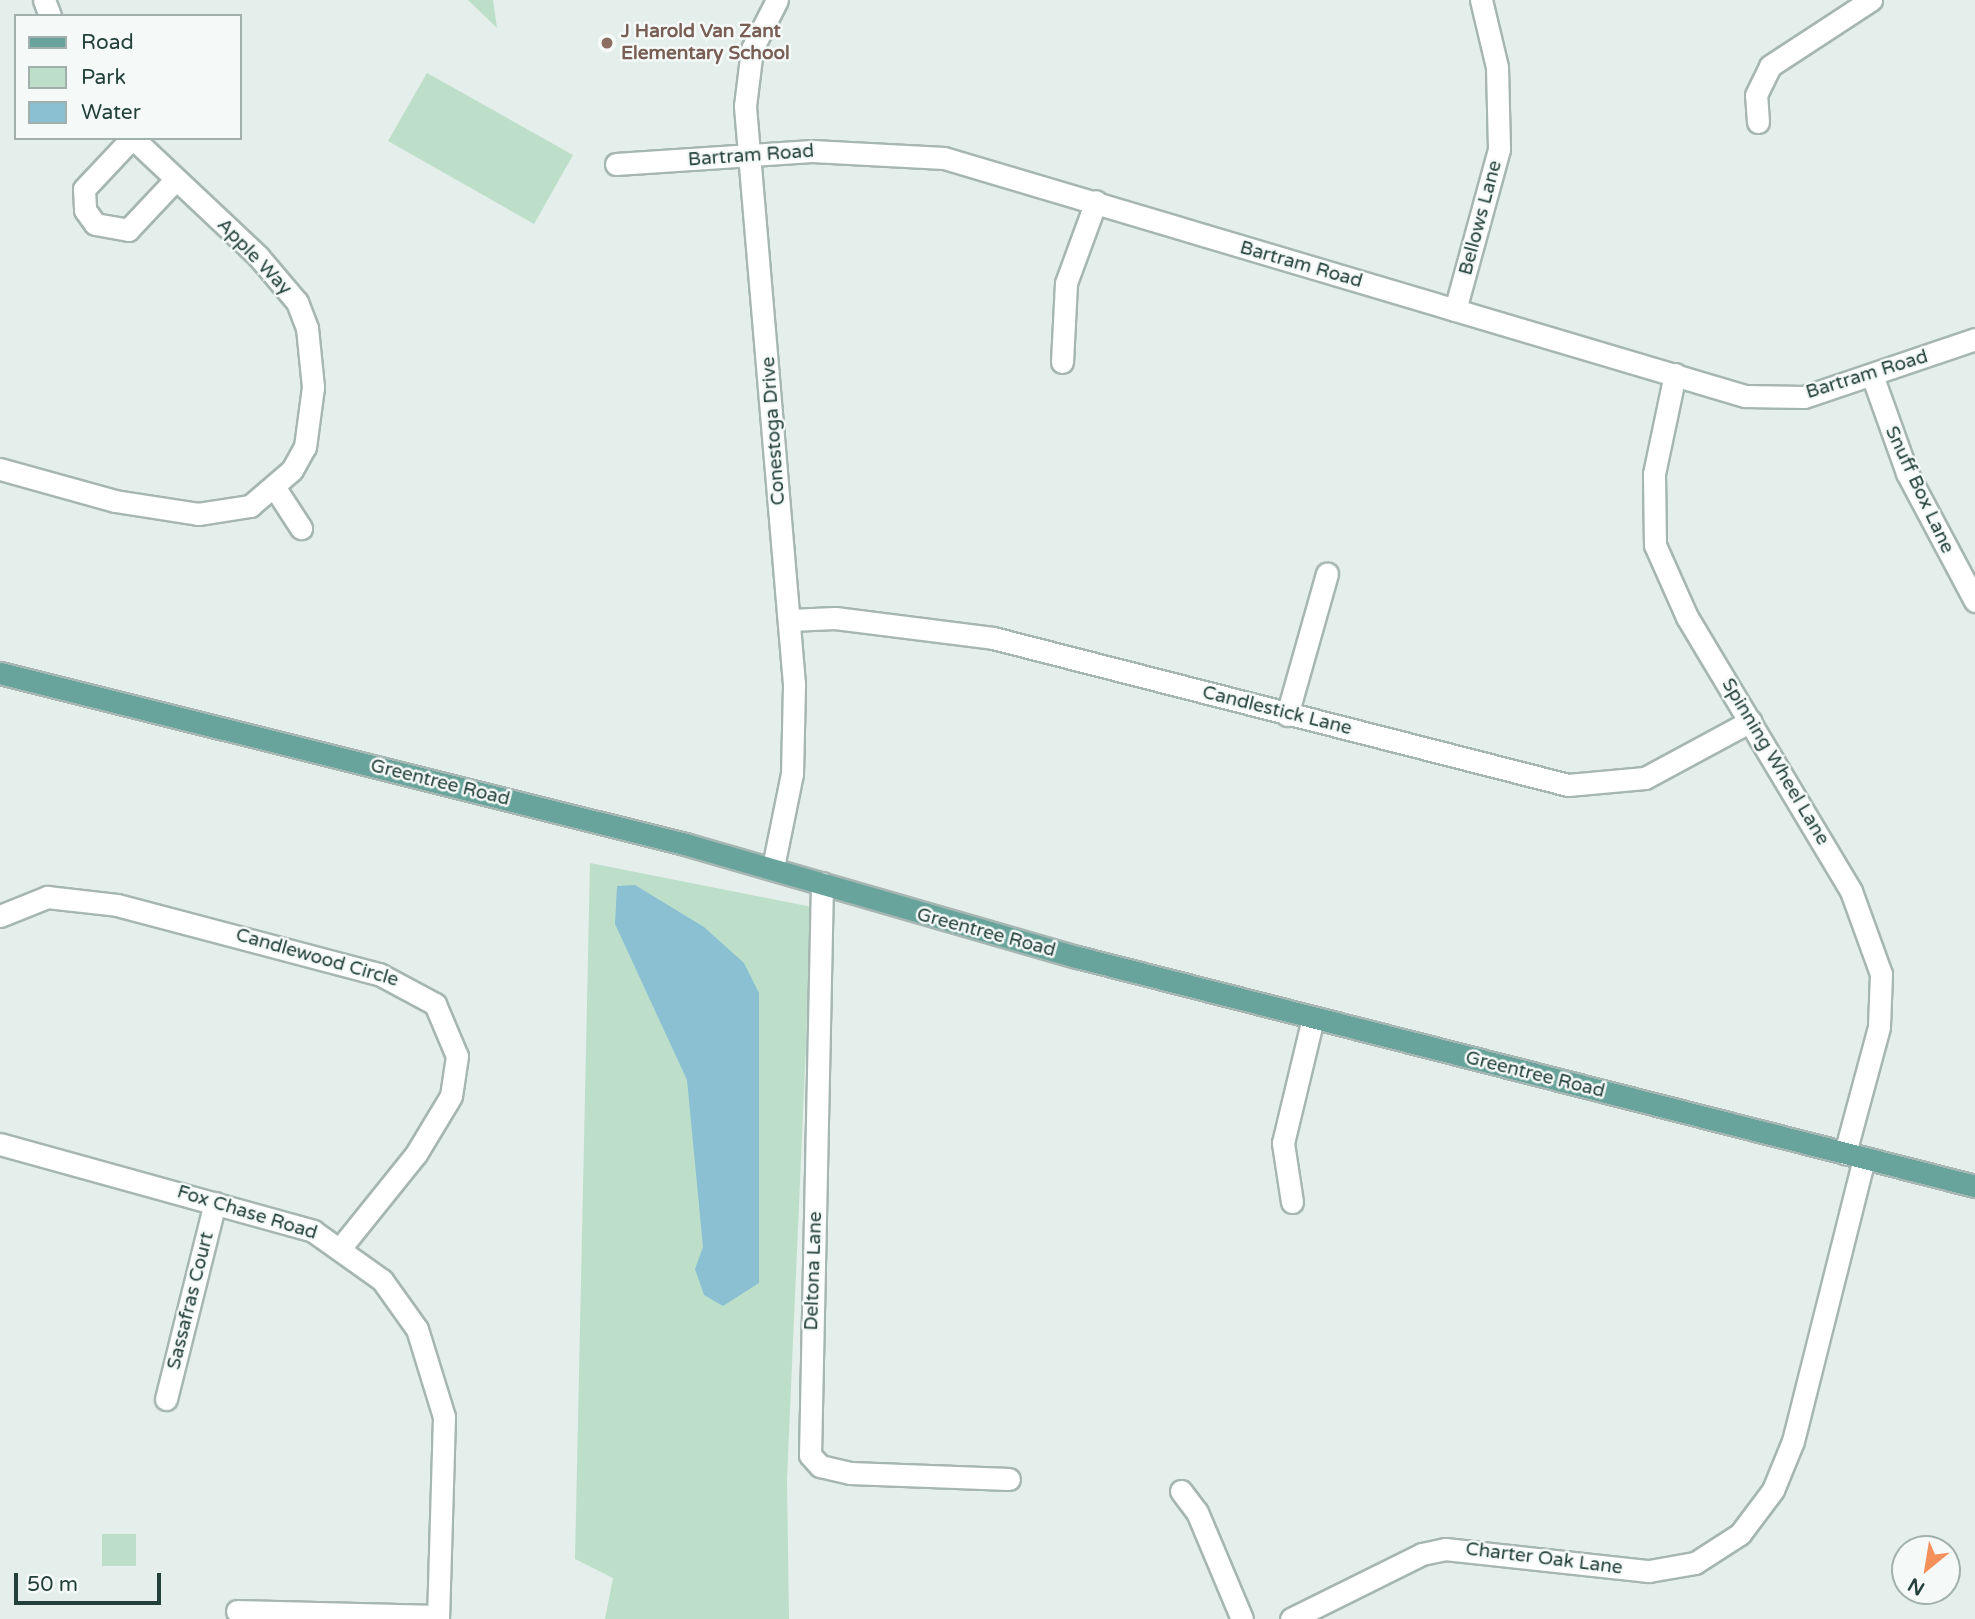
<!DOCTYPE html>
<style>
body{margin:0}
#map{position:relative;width:1975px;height:1619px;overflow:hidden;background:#e4eeea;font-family:"Varela Round",sans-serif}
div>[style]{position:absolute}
.green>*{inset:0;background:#bddfca}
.water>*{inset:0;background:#8bc0d3}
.roads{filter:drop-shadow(2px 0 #a6b6b2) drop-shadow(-2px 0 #a6b6b2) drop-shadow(0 2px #a6b6b2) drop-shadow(0 -2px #a6b6b2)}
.minor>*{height:21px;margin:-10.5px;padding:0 10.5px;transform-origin:10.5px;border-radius:10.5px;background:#fff}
.primary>*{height:21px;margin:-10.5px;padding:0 10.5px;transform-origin:10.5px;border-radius:10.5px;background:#68a49b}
.dots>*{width:19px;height:19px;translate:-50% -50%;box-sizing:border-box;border:4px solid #f5faf8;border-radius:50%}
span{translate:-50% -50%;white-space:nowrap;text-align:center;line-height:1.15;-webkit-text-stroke:5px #f5faf8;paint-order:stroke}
.education-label{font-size:19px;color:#785e54;font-weight:700}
.left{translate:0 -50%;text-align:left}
.street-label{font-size:19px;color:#23403b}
.legend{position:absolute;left:14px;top:14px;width:228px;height:126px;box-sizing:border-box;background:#f5faf8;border:2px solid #a1b0ac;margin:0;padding:9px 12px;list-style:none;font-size:21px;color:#23403b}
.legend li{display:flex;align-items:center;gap:14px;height:35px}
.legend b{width:35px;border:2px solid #a1b0ac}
.north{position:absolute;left:1891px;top:1535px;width:70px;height:70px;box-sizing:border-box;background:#f5faf8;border:2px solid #a1b0ac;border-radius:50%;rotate:210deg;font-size:19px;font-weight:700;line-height:28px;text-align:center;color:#23403b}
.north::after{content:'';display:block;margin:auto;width:24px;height:32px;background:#f4915b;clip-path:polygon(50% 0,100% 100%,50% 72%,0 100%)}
.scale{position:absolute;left:14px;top:1573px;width:147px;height:32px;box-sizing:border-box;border:4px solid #23403b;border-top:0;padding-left:9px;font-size:21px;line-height:24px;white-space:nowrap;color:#23403b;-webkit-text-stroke:5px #f5faf8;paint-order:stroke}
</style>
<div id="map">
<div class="green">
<div style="clip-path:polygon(468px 0,493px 0,497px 28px)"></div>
<div style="clip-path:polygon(427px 73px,573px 155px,534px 224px,388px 141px)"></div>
<div style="clip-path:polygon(590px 863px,812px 907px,787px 1479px,789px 1619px,605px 1619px,613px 1578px,575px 1559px)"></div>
<div style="clip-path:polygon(102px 1534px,136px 1534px,136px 1566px,102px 1566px)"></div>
</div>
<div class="water">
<div style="clip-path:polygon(635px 885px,704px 927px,744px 963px,759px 993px,759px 1283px,723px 1306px,704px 1295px,695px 1269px,703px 1247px,687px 1080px,615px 924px,617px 886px)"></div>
</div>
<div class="roads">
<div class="minor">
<div style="left:44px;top:0;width:17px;rotate:69deg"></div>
<div style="left:1758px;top:122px;width:27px;rotate:-94deg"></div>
<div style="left:1756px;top:95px;width:32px;rotate:-64deg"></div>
<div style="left:1770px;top:66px;width:121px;rotate:-33.2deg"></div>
<div style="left:132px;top:138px;width:70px;rotate:133.3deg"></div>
<div style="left:84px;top:189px;width:21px;rotate:87deg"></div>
<div style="left:85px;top:210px;width:17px;rotate:54deg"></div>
<div style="left:95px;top:224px;width:34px;rotate:10deg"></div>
<div style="left:128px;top:230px;width:70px;rotate:-46.7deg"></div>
<div style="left:616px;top:164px;width:196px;rotate:-3.8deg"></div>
<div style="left:812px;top:151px;width:132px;rotate:3deg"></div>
<div style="left:944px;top:158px;width:836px;rotate:16.55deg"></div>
<div style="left:1745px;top:396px;width:59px;rotate:1deg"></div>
<div style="left:1804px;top:397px;width:181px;rotate:-18.7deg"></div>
<div style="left:1455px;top:310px;width:167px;rotate:-74.7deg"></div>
<div style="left:1499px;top:149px;width:82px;rotate:-91.4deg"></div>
<div style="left:1497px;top:67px;width:69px;rotate:-103.4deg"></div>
<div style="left:1062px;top:362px;width:79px;rotate:-87.1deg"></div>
<div style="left:1066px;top:283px;width:87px;rotate:-69.9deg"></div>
<div style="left:1675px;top:374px;width:102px;rotate:101.9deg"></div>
<div style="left:1654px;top:474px;width:71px;rotate:89.2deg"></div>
<div style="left:1655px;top:545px;width:79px;rotate:66deg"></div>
<div style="left:1687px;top:617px;width:319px;rotate:59.1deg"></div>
<div style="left:1851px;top:891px;width:88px;rotate:70.1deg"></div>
<div style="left:1881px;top:974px;width:53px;rotate:92.2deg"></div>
<div style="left:1879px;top:1027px;width:131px;rotate:105.1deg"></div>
<div style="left:1872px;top:375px;width:104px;rotate:70.3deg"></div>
<div style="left:1907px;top:473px;width:145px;rotate:62deg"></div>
<div style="left:0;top:469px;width:119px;rotate:15.5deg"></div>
<div style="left:115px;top:501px;width:84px;rotate:8.9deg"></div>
<div style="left:198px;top:514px;width:53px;rotate:-8.7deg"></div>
<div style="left:250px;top:506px;width:55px;rotate:-40.6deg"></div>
<div style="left:292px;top:470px;width:26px;rotate:-61deg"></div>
<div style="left:305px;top:447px;width:61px;rotate:-82.4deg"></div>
<div style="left:313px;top:387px;width:59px;rotate:-95.8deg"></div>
<div style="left:307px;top:328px;width:28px;rotate:-111deg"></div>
<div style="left:297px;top:302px;width:60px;rotate:-130.3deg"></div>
<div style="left:258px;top:256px;width:172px;rotate:-136.7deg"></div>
<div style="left:275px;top:488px;width:48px;rotate:57deg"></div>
<div style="left:790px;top:620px;width:45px;rotate:-2.5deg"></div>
<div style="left:835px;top:618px;width:159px;rotate:7.2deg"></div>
<div style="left:993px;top:638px;width:593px;rotate:14.34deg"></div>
<div style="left:1568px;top:785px;width:77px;rotate:-5.2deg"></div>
<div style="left:1645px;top:778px;width:120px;rotate:-28.3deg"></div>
<div style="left:1287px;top:715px;width:147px;rotate:-74.2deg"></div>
<div style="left:773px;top:867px;width:95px;rotate:-78.5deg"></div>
<div style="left:792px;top:774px;width:90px;rotate:-88.7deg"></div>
<div style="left:794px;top:684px;width:580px;rotate:-94.85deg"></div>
<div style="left:745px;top:106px;width:57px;rotate:-83deg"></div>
<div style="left:752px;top:49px;width:55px;rotate:-63deg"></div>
<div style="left:822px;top:883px;width:572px;rotate:91.2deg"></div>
<div style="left:810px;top:1455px;width:15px;rotate:48deg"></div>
<div style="left:820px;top:1466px;width:31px;rotate:13deg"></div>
<div style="left:850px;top:1473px;width:159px;rotate:2.2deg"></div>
<div style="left:0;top:916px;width:51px;rotate:-22deg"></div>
<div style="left:47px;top:897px;width:70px;rotate:6.5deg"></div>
<div style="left:117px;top:905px;width:271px;rotate:14.8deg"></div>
<div style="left:379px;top:974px;width:64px;rotate:28.2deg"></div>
<div style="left:435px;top:1004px;width:56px;rotate:67.1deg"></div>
<div style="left:457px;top:1056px;width:40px;rotate:98.5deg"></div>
<div style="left:451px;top:1096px;width:68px;rotate:121.1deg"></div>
<div style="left:416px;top:1154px;width:118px;rotate:128.8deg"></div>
<div style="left:0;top:1144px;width:325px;rotate:15.5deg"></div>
<div style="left:313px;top:1231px;width:85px;rotate:35.4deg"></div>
<div style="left:382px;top:1280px;width:60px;rotate:54.5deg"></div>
<div style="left:417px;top:1329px;width:92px;rotate:72.9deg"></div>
<div style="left:444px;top:1417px;width:202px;rotate:91.7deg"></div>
<div style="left:1292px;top:1202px;width:60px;rotate:-98.7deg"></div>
<div style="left:1283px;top:1143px;width:129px;rotate:-76.5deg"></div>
<div style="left:166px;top:1399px;width:202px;rotate:-76deg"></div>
<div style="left:1181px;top:1491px;width:26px;rotate:53deg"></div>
<div style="left:1197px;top:1512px;width:116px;rotate:67.2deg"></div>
<div style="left:237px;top:1611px;width:201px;rotate:1.4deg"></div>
<div style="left:1291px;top:1619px;width:146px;rotate:-26.4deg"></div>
<div style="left:1422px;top:1554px;width:24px;rotate:-12deg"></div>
<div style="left:1445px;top:1549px;width:205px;rotate:6.2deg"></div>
<div style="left:1649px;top:1571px;width:47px;rotate:-9.9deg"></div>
<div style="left:1695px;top:1563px;width:54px;rotate:-32.8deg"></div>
<div style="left:1740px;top:1534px;width:55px;rotate:-53.1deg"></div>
<div style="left:1773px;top:1490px;width:53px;rotate:-67.8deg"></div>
<div style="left:1793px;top:1441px;width:292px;rotate:-75.9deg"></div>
</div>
<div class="primary">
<div style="left:0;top:673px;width:706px;rotate:14.02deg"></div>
<div style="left:685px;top:844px;width:408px;rotate:16.1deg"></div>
<div style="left:1077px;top:957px;width:927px;rotate:14.31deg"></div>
</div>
</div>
<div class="dots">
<div style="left:607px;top:43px;background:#8d6e63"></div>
</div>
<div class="education-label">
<span class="left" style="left:621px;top:43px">J Harold Van Zant<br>Elementary School</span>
</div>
<div class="street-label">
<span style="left:751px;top:156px;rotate:-4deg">Bartram Road</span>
<span style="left:1481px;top:218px;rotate:-75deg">Bellows Lane</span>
<span style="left:254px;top:257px;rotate:46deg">Apple Way</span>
<span style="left:1301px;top:265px;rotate:16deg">Bartram Road</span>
<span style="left:1867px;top:375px;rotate:-17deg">Bartram Road</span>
<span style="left:774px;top:431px;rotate:-94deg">Conestoga Drive</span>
<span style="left:1919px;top:490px;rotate:65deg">Snuff Box Lane</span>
<span style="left:1277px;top:711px;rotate:14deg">Candlestick Lane</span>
<span style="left:1775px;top:762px;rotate:59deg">Spinning Wheel Lane</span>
<span style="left:440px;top:783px;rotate:14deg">Greentree Road</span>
<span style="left:986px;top:933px;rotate:15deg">Greentree Road</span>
<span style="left:317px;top:958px;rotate:16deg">Candlewood Circle</span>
<span style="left:1535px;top:1075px;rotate:14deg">Greentree Road</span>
<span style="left:247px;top:1213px;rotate:17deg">Fox Chase Road</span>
<span style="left:814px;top:1271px;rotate:-88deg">Deltona Lane</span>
<span style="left:191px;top:1301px;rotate:-76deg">Sassafras Court</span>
<span style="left:1544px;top:1559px;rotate:7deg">Charter Oak Lane</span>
</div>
<ul class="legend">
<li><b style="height:9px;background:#68a49b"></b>Road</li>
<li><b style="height:19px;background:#bddfca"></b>Park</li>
<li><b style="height:19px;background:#8bc0d3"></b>Water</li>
</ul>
<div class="north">N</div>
<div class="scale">50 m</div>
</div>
